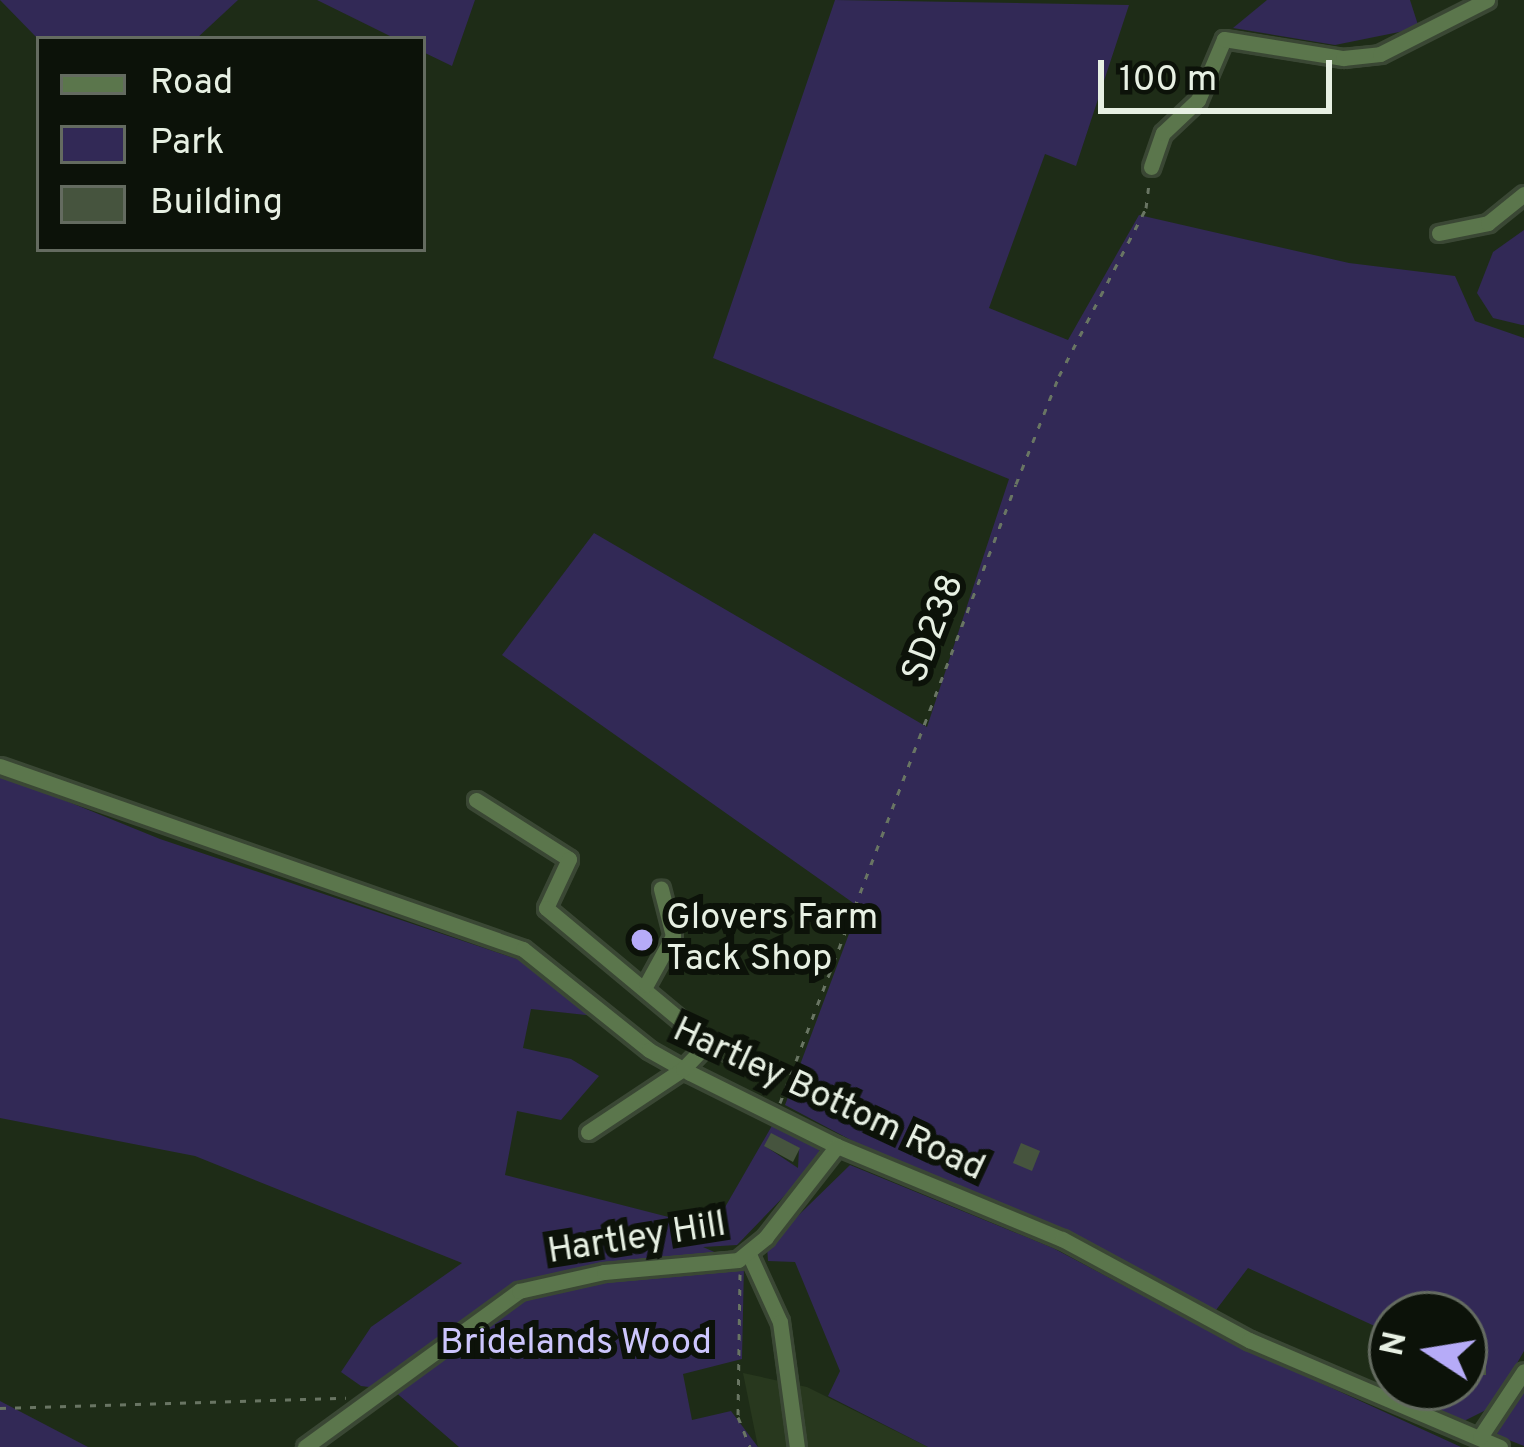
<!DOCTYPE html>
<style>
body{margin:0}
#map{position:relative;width:1524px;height:1447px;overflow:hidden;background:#1e2c17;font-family:Overpass,sans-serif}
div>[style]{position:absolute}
.built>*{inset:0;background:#28381e}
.green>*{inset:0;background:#322956}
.building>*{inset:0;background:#46543e}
.path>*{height:3px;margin-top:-1.5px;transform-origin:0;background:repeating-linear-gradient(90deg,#697563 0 6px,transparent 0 15px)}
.roads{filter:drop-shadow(3px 0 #3a4734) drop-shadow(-3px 0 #3a4734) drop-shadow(0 3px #3a4734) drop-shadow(0 -3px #3a4734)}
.minor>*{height:15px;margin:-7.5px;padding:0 7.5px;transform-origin:7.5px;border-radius:7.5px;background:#5b764c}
.dots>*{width:33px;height:33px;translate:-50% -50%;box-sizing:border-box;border:6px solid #0c1209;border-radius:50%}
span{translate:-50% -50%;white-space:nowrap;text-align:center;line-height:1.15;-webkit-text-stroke:12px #0c1209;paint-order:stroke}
.street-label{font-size:36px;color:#e7f0e3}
.poi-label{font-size:36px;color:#e7f0e3}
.left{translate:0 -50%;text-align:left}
.park-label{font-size:36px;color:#cdc6fd}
.legend{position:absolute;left:36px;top:36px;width:390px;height:216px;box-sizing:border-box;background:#0c1209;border:3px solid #646b60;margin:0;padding:15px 21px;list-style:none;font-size:36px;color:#e7f0e3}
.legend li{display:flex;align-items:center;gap:24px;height:60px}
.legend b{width:60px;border:3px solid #646b60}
.north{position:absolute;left:1368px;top:1291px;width:120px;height:120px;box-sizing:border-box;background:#0c1209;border:3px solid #646b60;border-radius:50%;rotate:282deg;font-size:33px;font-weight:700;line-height:48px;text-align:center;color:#e7f0e3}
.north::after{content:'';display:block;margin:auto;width:42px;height:54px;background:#b6abf8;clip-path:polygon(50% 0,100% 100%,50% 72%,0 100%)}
.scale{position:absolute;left:1098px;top:60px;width:234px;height:54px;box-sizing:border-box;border:6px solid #e7f0e3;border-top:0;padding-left:15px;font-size:36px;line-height:42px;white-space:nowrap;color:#e7f0e3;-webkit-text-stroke:9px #0c1209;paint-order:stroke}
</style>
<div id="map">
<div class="built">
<div style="clip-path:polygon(743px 1373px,807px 1387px,928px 1447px,758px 1447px)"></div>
</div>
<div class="green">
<div style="clip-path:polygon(0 0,238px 0,196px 39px,39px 40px)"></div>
<div style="clip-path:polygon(317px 0,475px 0,452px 66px,423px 52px,423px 39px,396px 39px)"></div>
<div style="clip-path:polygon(835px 0,1129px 5px,1076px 166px,1045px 154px,989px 308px,1068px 340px,1139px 215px,1349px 263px,1455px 276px,1475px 321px,1524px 338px,1524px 1351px,1492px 1407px,1464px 1421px,1425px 1403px,1431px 1387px,1464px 1387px,1464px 1375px,1486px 1375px,1486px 1353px,1464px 1352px,1464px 1315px,1392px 1315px,1392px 1334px,1248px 1268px,1216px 1310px,1083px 1242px,926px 1180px,785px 1105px,859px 907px,502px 655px,594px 533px,927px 727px,1009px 479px,713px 358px)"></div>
<div style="clip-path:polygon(1267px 0,1410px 0,1419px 28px,1335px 45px,1233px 28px)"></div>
<div style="clip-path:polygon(1524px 230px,1524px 325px,1522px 325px,1493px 318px,1477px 293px,1493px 252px)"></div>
<div style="clip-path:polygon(evenodd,0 774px,160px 839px,523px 961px,595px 1016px,531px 1009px,523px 1048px,571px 1059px,599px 1076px,561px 1120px,517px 1111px,505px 1175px,688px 1222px,709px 1235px,773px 1124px,818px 1146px,821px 1158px,737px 1245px,703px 1247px,744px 1265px,742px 1359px,683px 1374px,692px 1420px,731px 1411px,758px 1447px,459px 1447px,393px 1390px,361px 1386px,341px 1372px,371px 1327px,462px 1263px,195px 1156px,0 1118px,0 774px,771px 1134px,799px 1148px,798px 1168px,765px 1146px,771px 1134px)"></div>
<div style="clip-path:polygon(850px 1165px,1053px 1248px,1227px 1340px,1461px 1447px,928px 1447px,828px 1396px,840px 1371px,795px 1262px,768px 1261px,767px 1246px)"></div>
<div style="clip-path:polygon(1524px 1390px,1524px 1446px,1496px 1435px)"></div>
<div style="clip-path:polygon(0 1401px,88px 1447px,0 1447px)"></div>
</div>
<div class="building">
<div style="clip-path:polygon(771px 1133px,800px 1148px,793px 1162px,764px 1146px)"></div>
<div style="clip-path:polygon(1021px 1143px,1040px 1151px,1032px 1171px,1013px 1163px)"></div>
<div style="clip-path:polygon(1464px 1352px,1486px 1353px,1486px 1375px,1464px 1375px)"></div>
</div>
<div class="path">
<div style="left:780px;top:1103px;width:662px;rotate:-69.13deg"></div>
<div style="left:1016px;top:484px;width:116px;rotate:-68.3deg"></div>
<div style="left:1059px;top:376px;width:189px;rotate:-62.6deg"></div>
<div style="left:1146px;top:208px;width:25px;rotate:-83deg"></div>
<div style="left:740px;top:1274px;width:143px;rotate:90.8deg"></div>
<div style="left:738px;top:1417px;width:32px;rotate:68deg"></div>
<div style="left:0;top:1408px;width:346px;rotate:-1.7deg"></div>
</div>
<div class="roads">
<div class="minor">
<div style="left:1151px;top:167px;width:36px;rotate:-71deg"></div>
<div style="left:1163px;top:133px;width:48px;rotate:-43.3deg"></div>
<div style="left:1198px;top:100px;width:66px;rotate:-66.9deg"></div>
<div style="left:1224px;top:39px;width:121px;rotate:9.1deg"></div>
<div style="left:1343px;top:58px;width:37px;rotate:-6deg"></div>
<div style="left:1380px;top:54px;width:120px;rotate:-26.8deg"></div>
<div style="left:1439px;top:233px;width:50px;rotate:-11.5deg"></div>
<div style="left:1488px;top:223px;width:46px;rotate:-38.9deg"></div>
<div style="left:0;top:766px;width:554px;rotate:19.29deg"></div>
<div style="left:523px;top:949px;width:161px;rotate:38.7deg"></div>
<div style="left:649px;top:1050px;width:47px;rotate:29.3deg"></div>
<div style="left:690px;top:1073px;width:164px;rotate:26.4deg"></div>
<div style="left:837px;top:1146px;width:243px;rotate:22.5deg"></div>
<div style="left:1062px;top:1239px;width:213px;rotate:28.4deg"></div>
<div style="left:1249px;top:1340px;width:273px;rotate:23.1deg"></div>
<div style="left:476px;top:800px;width:110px;rotate:32.4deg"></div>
<div style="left:569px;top:859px;width:54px;rotate:115.1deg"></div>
<div style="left:546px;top:908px;width:211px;rotate:39.8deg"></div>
<div style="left:708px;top:1043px;width:52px;rotate:25.1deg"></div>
<div style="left:646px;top:985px;width:56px;rotate:-61.1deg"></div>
<div style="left:673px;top:936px;width:49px;rotate:-104.3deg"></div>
<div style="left:588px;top:1132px;width:114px;rotate:-33.6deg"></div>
<div style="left:683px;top:1069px;width:36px;rotate:-46deg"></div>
<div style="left:748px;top:1252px;width:77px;rotate:65.4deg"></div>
<div style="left:780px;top:1322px;width:126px;rotate:82.3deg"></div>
<div style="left:1480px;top:1437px;width:79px;rotate:-56.3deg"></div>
<div style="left:305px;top:1447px;width:265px;rotate:-36.1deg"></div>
<div style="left:519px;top:1291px;width:87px;rotate:-12.6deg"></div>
<div style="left:604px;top:1272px;width:135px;rotate:-5.1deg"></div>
<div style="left:738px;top:1260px;width:36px;rotate:-39deg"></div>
<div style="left:766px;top:1237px;width:115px;rotate:-52deg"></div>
</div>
</div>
<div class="dots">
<div style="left:642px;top:940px;background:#b6abf8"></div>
</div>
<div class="street-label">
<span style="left:935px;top:629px;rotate:-69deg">SD238</span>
<span style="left:828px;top:1101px;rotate:25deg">Hartley Bottom Road</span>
<span style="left:637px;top:1240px;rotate:-9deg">Hartley Hill</span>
</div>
<div class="poi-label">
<span class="left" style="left:666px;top:940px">Glovers Farm<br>Tack Shop</span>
</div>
<div class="park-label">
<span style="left:576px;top:1345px">Bridelands Wood</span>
</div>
<ul class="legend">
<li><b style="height:15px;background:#5b764c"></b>Road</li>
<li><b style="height:33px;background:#322956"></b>Park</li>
<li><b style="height:33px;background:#46543e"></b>Building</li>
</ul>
<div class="north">N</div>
<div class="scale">100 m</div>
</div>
